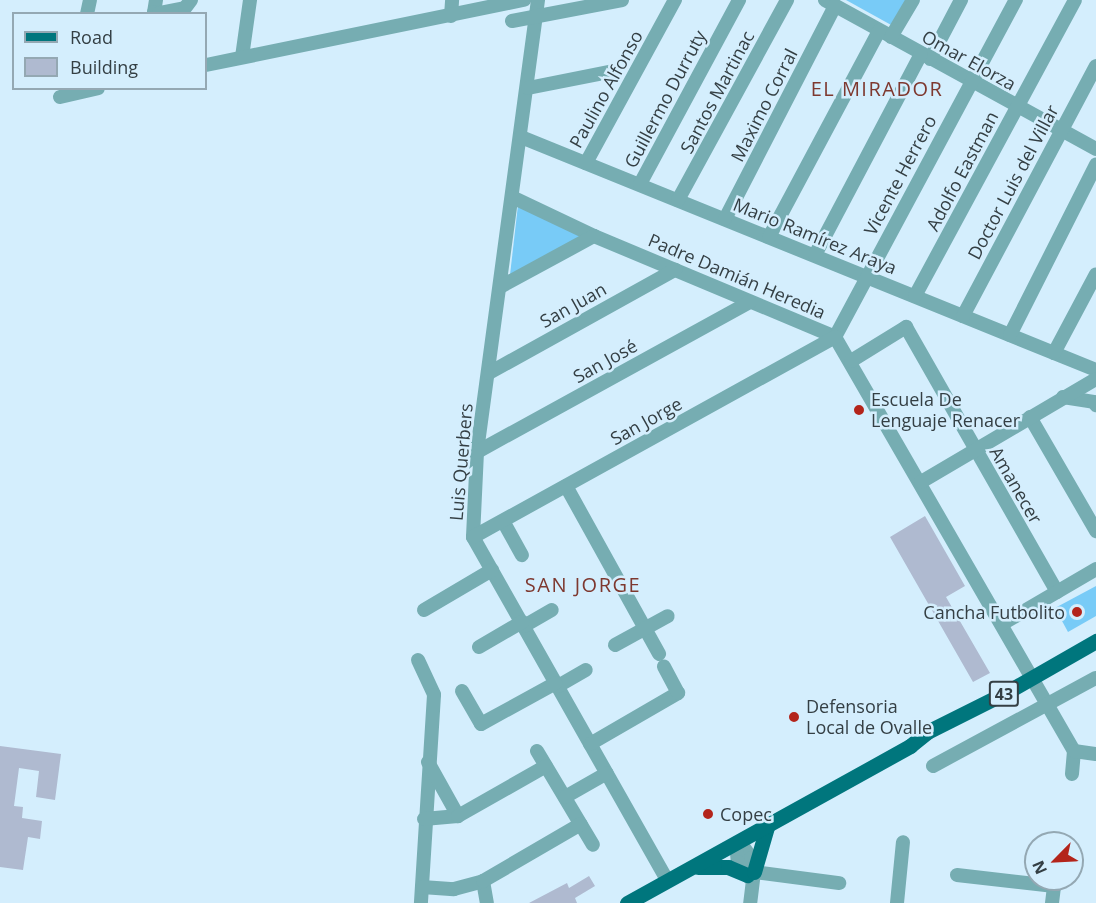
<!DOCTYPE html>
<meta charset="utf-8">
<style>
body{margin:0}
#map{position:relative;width:1096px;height:903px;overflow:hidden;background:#d4eefd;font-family:"Open Sans",sans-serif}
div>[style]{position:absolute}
.green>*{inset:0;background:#78cbf7}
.building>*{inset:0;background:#afbad0}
.minor>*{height:14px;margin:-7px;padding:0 7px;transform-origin:7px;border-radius:7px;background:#76adb2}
.major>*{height:15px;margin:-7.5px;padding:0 7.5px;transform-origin:7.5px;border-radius:7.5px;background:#00767d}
.dots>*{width:16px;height:16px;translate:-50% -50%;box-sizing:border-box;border:3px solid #d4eefd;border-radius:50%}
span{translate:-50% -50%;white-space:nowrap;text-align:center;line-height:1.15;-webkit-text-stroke:5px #d4eefd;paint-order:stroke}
.shield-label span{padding:2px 4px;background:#d4eefd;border:2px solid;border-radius:4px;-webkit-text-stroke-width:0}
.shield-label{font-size:16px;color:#343f44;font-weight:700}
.street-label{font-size:18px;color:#343f44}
.poi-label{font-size:18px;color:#343f44}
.left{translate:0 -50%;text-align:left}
.right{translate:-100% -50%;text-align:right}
.neighbourhood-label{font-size:20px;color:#7e382f;letter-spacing:1.5px}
.legend{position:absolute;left:12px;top:12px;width:195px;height:78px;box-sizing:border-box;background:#d4eefd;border:2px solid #94a8b3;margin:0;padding:8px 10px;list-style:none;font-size:18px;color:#343f44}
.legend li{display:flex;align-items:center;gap:12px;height:30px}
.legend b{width:30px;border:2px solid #94a8b3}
.north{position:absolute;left:1024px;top:831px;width:60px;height:60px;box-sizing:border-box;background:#d4eefd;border:2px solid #94a8b3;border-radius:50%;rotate:246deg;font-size:16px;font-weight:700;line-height:24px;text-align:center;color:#343f44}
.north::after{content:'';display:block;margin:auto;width:21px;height:27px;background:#b3241b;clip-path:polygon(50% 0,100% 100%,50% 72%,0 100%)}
</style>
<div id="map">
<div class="green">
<div style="clip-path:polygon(846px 0,908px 0,893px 26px)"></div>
<div style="clip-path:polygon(518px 205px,583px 236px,510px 275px)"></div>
<div style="clip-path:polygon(1096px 586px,1096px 616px,1068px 632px,1055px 608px)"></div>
</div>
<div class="building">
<div style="clip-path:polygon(925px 516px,965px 586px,946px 597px,990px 673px,973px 682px,890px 537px)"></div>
<div style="clip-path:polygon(0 746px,61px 754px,55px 800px,36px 797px,39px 771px,19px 768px,14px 806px,23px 807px,22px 818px,42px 821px,40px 839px,28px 837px,23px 870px,0 867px)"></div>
<div style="clip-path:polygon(589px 876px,595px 886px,575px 898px,577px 903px,529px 903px,567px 883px,569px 888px)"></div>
</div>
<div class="minor">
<div style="left:156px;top:0;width:12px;rotate:99deg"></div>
<div style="left:154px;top:12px;width:5px;rotate:11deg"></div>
<div style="left:159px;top:13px;width:26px;rotate:-11deg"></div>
<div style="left:185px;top:8px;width:10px;rotate:-53deg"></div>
<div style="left:538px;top:0;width:456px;rotate:97.7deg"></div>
<div style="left:477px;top:452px;width:85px;rotate:92.7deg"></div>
<div style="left:473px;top:537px;width:394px;rotate:60.5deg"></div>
<div style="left:825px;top:0;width:309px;rotate:28.8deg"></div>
<div style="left:87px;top:14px;width:14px;rotate:-78deg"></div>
<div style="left:451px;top:16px;width:16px;rotate:-86deg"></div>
<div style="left:512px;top:21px;width:112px;rotate:-10.8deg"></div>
<div style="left:891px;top:37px;width:43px;rotate:-59.3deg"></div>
<div style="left:242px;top:57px;width:58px;rotate:-82deg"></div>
<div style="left:930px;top:59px;width:67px;rotate:-62.3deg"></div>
<div style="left:206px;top:65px;width:325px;rotate:-11.6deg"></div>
<div style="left:528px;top:88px;width:83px;rotate:-11.2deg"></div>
<div style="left:60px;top:97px;width:39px;rotate:-13deg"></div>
<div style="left:521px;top:137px;width:620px;rotate:22.06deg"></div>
<div style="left:586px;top:163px;width:186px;rotate:-61.4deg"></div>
<div style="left:640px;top:184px;width:209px;rotate:-61.7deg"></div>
<div style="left:512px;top:197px;width:91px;rotate:25.4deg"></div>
<div style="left:594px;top:236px;width:261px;rotate:22.7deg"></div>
<div style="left:835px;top:337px;width:478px;rotate:60deg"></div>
<div style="left:1074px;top:751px;width:23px;rotate:95deg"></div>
<div style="left:678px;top:200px;width:228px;rotate:-61.4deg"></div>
<div style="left:725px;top:219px;width:240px;rotate:-62.7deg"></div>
<div style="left:769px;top:237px;width:234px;rotate:-61.9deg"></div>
<div style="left:815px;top:255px;width:227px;rotate:-62.2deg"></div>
<div style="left:500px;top:287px;width:107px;rotate:-28.5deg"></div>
<div style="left:915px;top:296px;width:336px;rotate:-61.6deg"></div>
<div style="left:963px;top:316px;width:283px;rotate:-62deg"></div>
<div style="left:1010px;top:335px;width:191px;rotate:-63.2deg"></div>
<div style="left:835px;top:337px;width:383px;rotate:-61.8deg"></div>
<div style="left:1054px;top:353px;width:89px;rotate:-62deg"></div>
<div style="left:851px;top:361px;width:65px;rotate:-31.7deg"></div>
<div style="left:906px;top:327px;width:305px;rotate:60.3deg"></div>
<div style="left:489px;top:373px;width:213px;rotate:-29deg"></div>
<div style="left:1063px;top:397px;width:31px;rotate:9deg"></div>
<div style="left:1094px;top:402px;width:4px;rotate:56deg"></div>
<div style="left:1030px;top:417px;width:132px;rotate:59.9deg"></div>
<div style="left:477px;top:452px;width:311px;rotate:-28.8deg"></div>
<div style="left:921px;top:482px;width:203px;rotate:-30.5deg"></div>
<div style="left:566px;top:486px;width:192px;rotate:61deg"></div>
<div style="left:503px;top:521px;width:39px;rotate:61deg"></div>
<div style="left:473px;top:537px;width:414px;rotate:-28.9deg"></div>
<div style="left:424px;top:610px;width:79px;rotate:-30.5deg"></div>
<div style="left:1002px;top:624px;width:109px;rotate:-30.3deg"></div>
<div style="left:524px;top:626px;width:32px;rotate:-30deg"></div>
<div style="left:615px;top:645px;width:60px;rotate:-28.7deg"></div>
<div style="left:479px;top:647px;width:50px;rotate:-30.2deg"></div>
<div style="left:418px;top:660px;width:38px;rotate:65deg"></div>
<div style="left:434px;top:695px;width:208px;rotate:93.6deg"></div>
<div style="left:558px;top:686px;width:32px;rotate:-30deg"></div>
<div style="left:462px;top:691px;width:38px;rotate:60deg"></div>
<div style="left:481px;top:724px;width:85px;rotate:-28.7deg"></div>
<div style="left:590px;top:744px;width:102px;rotate:-30.1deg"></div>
<div style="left:678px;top:693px;width:30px;rotate:-118deg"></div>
<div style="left:537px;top:751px;width:109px;rotate:59.2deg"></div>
<div style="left:1074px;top:751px;width:22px;rotate:8deg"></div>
<div style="left:428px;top:762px;width:62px;rotate:60.9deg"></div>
<div style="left:933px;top:766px;width:185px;rotate:-28.4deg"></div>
<div style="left:565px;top:797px;width:48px;rotate:-29.7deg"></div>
<div style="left:424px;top:819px;width:34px;rotate:-5deg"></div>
<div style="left:458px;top:816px;width:101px;rotate:-29.6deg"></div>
<div style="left:740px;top:842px;width:19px;rotate:55deg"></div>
<div style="left:751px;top:858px;width:14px;rotate:78deg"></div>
<div style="left:754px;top:872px;width:31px;rotate:97deg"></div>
<div style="left:736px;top:844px;width:18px;rotate:84deg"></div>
<div style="left:738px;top:862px;width:19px;rotate:54deg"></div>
<div style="left:754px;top:872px;width:86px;rotate:7.4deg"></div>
<div style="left:957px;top:875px;width:98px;rotate:6.5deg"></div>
<div style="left:483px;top:881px;width:22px;rotate:80deg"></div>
<div style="left:422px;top:887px;width:32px;rotate:4deg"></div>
<div style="left:454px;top:889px;width:30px;rotate:-15deg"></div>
<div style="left:483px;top:881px;width:113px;rotate:-30.2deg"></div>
<div style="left:897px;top:903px;width:61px;rotate:-84.4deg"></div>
<div style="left:1052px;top:903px;width:24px;rotate:-83deg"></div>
</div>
<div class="major">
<div style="left:698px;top:867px;width:30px"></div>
<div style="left:728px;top:867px;width:21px;rotate:23deg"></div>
<div style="left:754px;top:872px;width:47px;rotate:-73.9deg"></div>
<div style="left:627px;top:903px;width:324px;rotate:-29deg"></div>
<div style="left:910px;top:746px;width:22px;rotate:-39deg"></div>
<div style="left:927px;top:732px;width:89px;rotate:-26.6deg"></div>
<div style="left:1007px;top:692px;width:103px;rotate:-29.8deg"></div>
</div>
<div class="dots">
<div style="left:859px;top:410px;background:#b3241b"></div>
<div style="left:1077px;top:612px;background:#b3241b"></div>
<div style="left:794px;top:717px;background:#b3241b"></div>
<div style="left:708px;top:814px;background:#b3241b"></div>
</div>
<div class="shield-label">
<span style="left:1004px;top:694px">43</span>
</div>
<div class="street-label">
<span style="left:969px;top:60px;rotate:29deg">Omar Elorza</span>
<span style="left:606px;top:89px;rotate:-61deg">Paulino Alfonso</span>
<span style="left:717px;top:92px;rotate:-62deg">Santos Martinac</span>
<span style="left:665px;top:99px;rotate:-62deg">Guillermo Durruty</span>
<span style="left:764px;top:105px;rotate:-63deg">Maximo Corral</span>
<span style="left:962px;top:171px;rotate:-62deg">Adolfo Eastman</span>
<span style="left:900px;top:175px;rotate:-62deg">Vicente Herrero</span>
<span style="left:1013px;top:182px;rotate:-62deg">Doctor Luis del Villar</span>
<span style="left:815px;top:236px;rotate:22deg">Mario Ramírez Araya</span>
<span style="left:737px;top:276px;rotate:23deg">Padre Damián Heredia</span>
<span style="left:573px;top:305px;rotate:-29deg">San Juan</span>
<span style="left:605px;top:361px;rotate:-29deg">San José</span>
<span style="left:646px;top:421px;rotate:-29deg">San Jorge</span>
<span style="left:461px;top:462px;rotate:-85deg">Luis Querbers</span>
<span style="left:1016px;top:485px;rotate:60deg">Amanecer</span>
</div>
<div class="poi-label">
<span class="left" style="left:871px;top:410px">Escuela De<br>Lenguaje Renacer</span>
<span class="right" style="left:1065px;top:612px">Cancha Futbolito</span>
<span class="left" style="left:806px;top:717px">Defensoria<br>Local de Ovalle</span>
<span class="left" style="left:720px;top:814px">Copec</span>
</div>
<div class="neighbourhood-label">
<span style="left:877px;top:88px">EL MIRADOR</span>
<span style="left:583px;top:584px">SAN JORGE</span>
</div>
<ul class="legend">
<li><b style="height:8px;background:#00767d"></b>Road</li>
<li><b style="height:16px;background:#afbad0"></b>Building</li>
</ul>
<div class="north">N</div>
</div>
